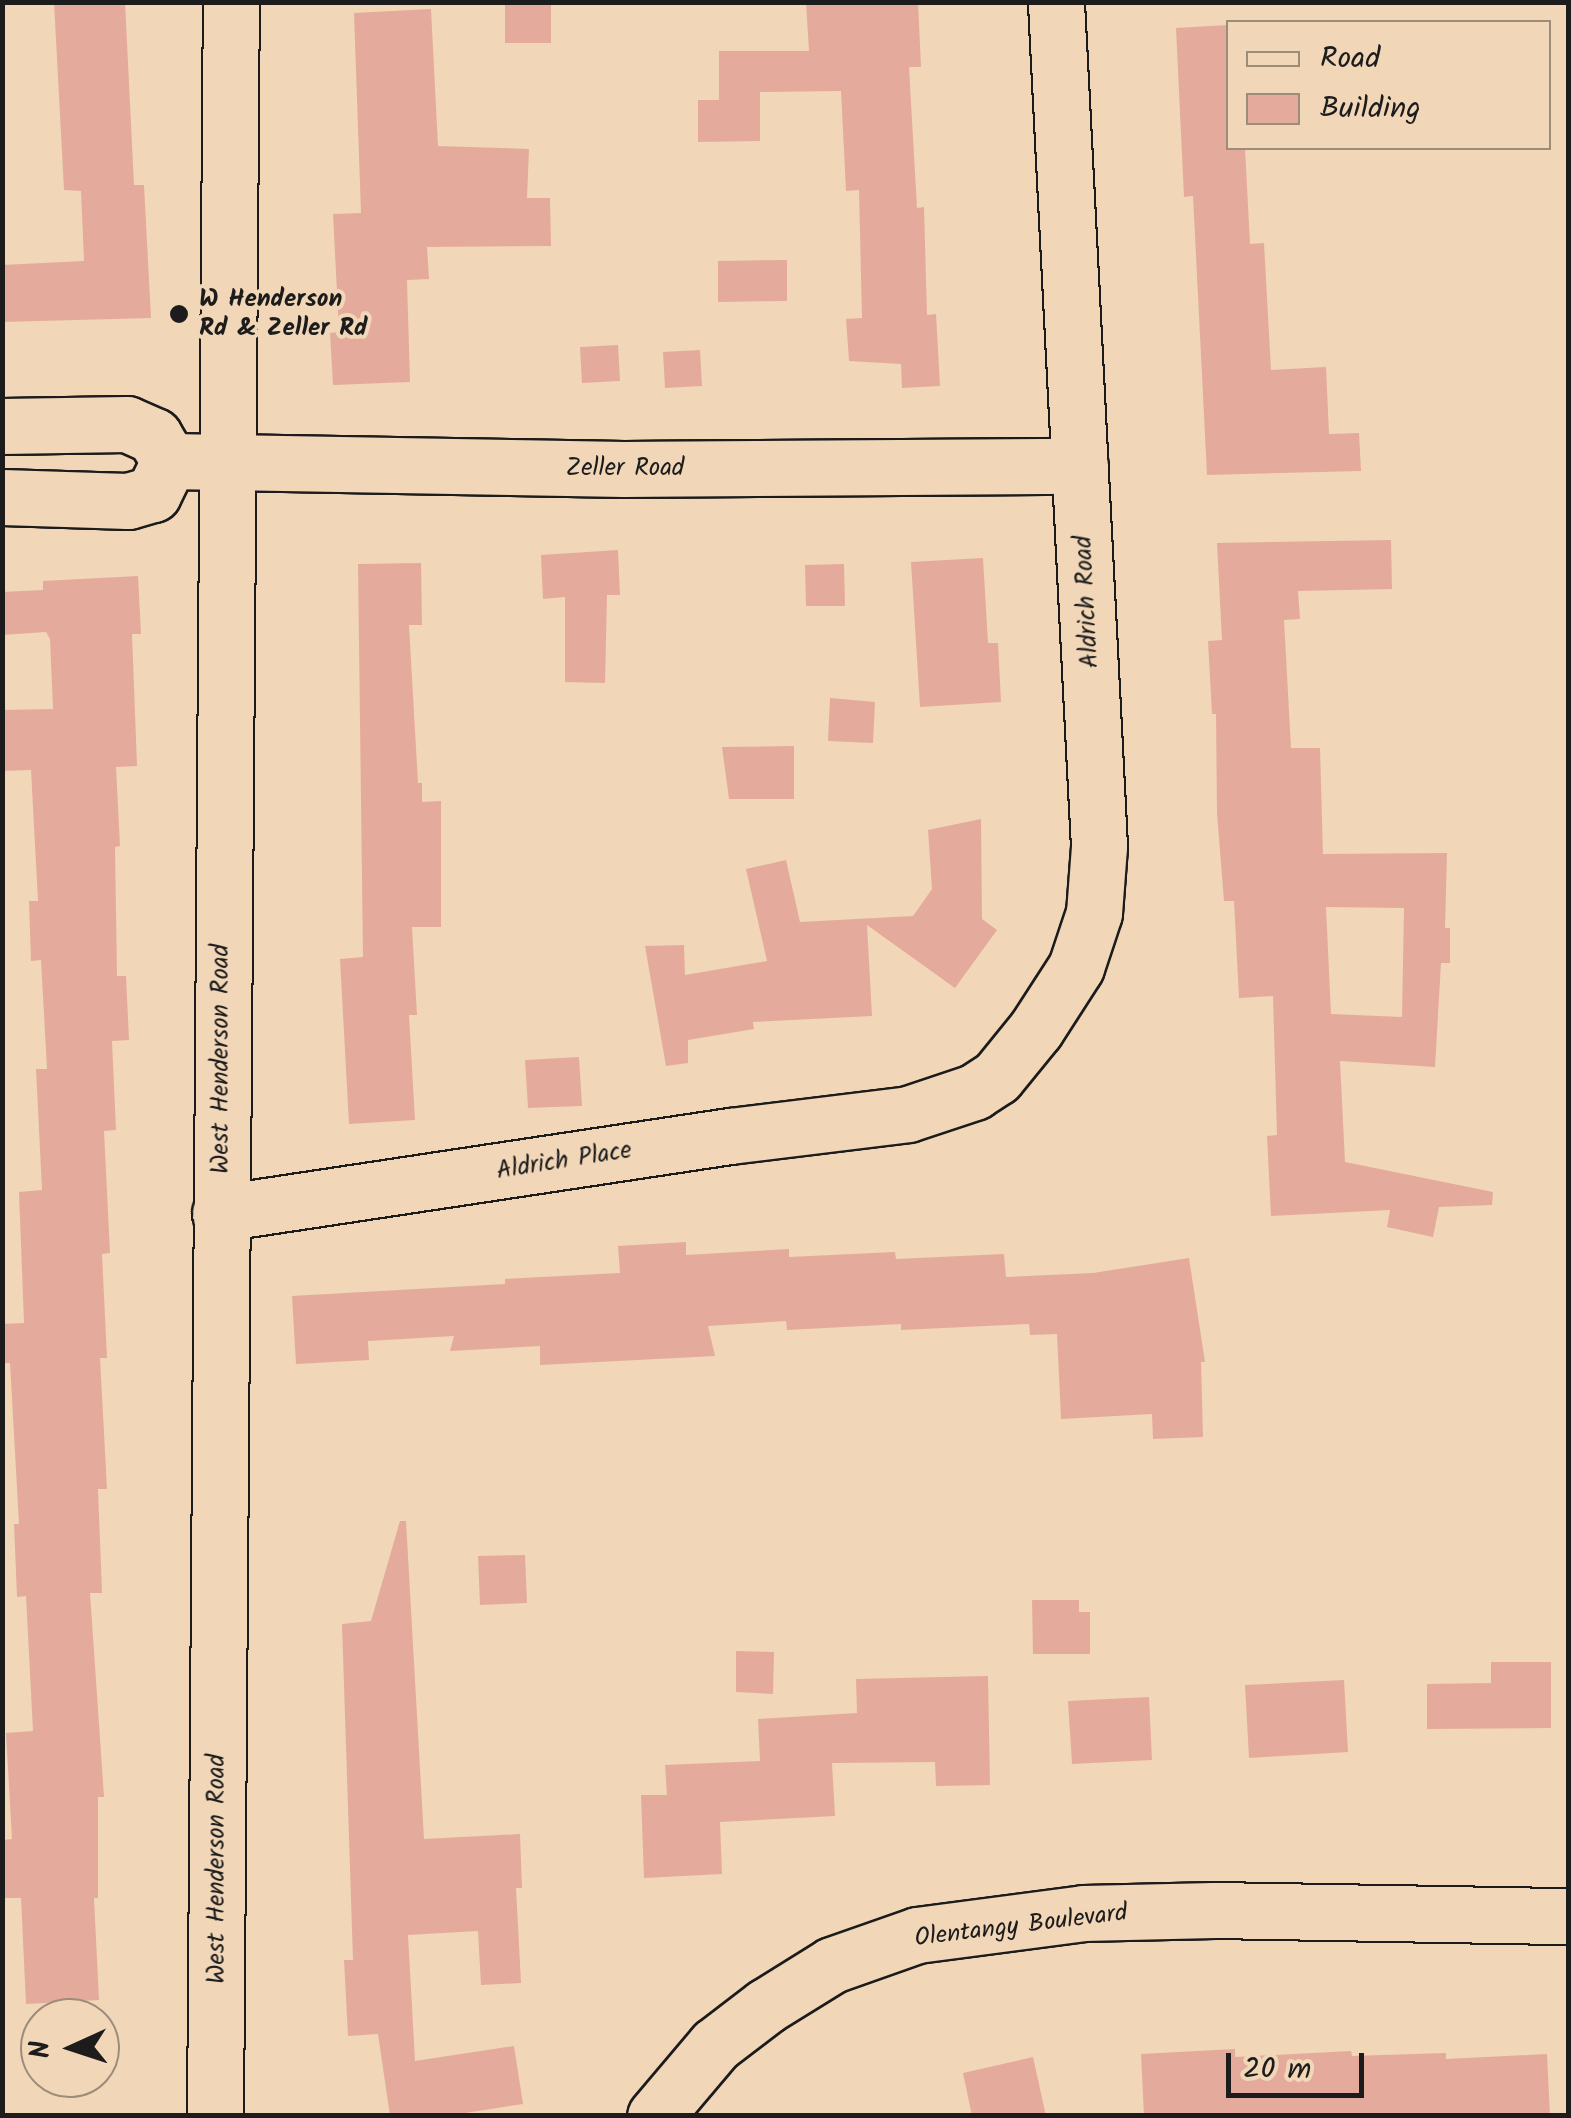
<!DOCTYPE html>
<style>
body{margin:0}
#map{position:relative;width:1571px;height:2118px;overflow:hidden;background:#f1d6b8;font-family:Kalam,sans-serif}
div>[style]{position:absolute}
.building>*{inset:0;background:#e4ab9d}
.roads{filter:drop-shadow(2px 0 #1c1c1c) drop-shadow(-2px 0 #1c1c1c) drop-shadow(0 2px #1c1c1c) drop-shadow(0 -2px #1c1c1c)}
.minor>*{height:55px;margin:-27.5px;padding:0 27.5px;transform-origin:27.5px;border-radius:27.5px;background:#f1d6b8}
.major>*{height:55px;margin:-27.5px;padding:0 27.5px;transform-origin:27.5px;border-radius:27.5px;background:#f1d6b8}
.dots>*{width:28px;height:28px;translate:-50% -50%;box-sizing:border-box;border:5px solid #f1d6b8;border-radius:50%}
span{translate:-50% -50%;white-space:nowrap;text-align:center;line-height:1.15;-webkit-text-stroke:8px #f1d6b8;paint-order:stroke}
.poi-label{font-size:25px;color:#1c1c1c;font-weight:700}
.left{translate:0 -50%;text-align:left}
.street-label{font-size:25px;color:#1c1c1c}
.frame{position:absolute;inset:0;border:5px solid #1c1c1c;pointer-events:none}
.legend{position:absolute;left:1226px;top:20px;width:325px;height:130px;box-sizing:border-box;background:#f1d6b8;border:2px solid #9c8c7a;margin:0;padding:12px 18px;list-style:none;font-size:30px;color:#1c1c1c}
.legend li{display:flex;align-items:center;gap:20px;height:50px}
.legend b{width:50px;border:2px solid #9c8c7a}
.north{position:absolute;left:20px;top:1998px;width:100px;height:100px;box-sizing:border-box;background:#f1d6b8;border:2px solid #9c8c7a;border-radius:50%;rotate:267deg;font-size:28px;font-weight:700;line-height:40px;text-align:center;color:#1c1c1c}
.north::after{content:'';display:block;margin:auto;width:35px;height:45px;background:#1c1c1c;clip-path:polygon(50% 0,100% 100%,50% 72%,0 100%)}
.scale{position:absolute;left:1226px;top:2053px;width:138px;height:45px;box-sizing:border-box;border:5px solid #1c1c1c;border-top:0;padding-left:12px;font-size:30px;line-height:35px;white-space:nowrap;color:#1c1c1c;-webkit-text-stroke:8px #f1d6b8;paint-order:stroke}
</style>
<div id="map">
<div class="building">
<div style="clip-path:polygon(54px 2px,125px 2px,134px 185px,144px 185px,151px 318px,2px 322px,2px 265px,84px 261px,81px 191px,64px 190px)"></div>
<div style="clip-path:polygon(505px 2px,551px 2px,551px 43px,505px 43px)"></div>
<div style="clip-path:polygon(806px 2px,918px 2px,921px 67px,909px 67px,917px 208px,924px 207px,927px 315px,936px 314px,940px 386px,902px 388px,901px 364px,849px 361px,846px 319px,862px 318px,859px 190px,846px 191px,841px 91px,760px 92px,760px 141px,698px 142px,698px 100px,719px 100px,719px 51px,809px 51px)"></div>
<div style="clip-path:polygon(431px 9px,438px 146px,529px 149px,527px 198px,550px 198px,551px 246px,427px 247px,429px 279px,407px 280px,410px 382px,333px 385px,330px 333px,339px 332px,333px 214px,361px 213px,354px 13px)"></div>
<div style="clip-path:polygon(1228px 25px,1228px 148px,1245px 148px,1250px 244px,1264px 243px,1271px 370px,1326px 367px,1329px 434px,1359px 433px,1361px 471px,1207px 475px,1193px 196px,1184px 197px,1176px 28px)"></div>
<div style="clip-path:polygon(787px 260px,787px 301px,718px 302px,718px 261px)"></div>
<div style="clip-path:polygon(618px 345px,620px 381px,582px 383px,580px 347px)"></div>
<div style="clip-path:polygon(700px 350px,702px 386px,665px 388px,663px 352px)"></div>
<div style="clip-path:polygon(evenodd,1391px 540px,1392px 589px,1298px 591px,1300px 619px,1284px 620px,1291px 748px,1320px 748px,1323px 854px,1447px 853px,1445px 928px,1450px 928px,1450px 963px,1441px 963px,1435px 1067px,1340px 1061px,1345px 1162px,1493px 1192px,1492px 1205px,1439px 1207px,1433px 1237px,1387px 1227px,1390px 1210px,1271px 1216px,1267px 1136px,1277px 1135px,1273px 996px,1239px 998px,1234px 901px,1224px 901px,1217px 813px,1216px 714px,1212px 714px,1208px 641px,1222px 640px,1217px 543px,1391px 540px,1326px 907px,1404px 908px,1402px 1017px,1331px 1014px,1326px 907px)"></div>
<div style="clip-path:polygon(618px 550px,620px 595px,607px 595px,605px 683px,565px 682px,565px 597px,543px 599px,541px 555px)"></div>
<div style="clip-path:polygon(983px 558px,988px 643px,998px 643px,1001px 702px,920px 707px,911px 562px)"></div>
<div style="clip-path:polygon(421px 563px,422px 625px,409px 625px,418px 783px,422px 783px,422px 802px,441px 801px,441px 927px,412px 927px,417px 1015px,409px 1015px,415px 1120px,349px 1124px,340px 959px,363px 957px,358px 564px)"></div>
<div style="clip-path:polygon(844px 564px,845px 606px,806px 606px,805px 565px)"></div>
<div style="clip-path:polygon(138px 576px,141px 634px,132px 634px,137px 766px,116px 767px,120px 846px,115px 847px,117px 976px,126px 976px,129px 1040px,112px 1041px,116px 1130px,104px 1131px,110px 1253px,102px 1254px,107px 1358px,100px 1358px,107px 1489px,98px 1489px,102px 1593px,90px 1593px,104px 1797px,98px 1797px,98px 1898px,94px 1898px,99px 2000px,26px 2004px,21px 1898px,2px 1898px,2px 1840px,12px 1839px,6px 1733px,33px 1731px,26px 1596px,17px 1597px,14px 1524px,19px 1524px,10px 1363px,2px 1363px,2px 1324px,24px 1323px,19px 1192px,42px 1190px,36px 1069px,47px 1069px,41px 960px,31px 961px,29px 901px,38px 901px,31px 770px,2px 771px,2px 710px,53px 709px,50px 639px,46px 632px,2px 635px,2px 592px,43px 590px,43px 581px)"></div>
<div style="clip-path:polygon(830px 698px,875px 702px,873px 743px,828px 741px)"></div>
<div style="clip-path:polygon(794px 746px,794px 799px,729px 799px,722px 747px)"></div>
<div style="clip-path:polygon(981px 819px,982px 919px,997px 930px,955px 988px,867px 925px,872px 1016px,753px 1022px,754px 1029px,688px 1040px,688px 1063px,666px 1066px,645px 946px,684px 945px,685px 975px,767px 961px,746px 869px,786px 860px,800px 922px,913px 916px,932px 889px,928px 830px)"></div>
<div style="clip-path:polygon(579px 1057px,582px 1106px,528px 1108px,525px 1060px)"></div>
<div style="clip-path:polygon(686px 1242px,686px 1255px,789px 1249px,789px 1257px,895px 1252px,896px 1259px,1004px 1254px,1006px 1277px,1093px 1273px,1189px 1258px,1205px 1362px,1201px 1362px,1203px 1437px,1153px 1439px,1152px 1414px,1061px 1419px,1057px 1334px,1030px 1335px,1029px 1324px,901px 1330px,901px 1324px,787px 1330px,786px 1321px,708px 1326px,715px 1356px,540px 1365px,540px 1346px,450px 1351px,454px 1336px,368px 1341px,369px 1360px,296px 1364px,292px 1296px,505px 1284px,505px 1279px,620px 1273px,618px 1246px)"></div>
<div style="clip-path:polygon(400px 1521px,406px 1521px,424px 1839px,520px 1834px,522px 1888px,516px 1888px,521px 1983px,481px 1985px,478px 1931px,408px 1935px,415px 2061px,514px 2046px,523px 2104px,446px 2116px,390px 2116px,378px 2034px,348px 2036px,344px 1960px,353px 1960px,342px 1624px,371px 1621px)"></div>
<div style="clip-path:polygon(525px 1555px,527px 1603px,480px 1605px,478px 1556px)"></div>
<div style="clip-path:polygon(1032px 1600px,1079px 1600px,1079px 1612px,1090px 1612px,1090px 1654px,1033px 1654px)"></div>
<div style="clip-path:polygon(736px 1651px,774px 1652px,773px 1694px,736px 1692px)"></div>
<div style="clip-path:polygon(1491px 1662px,1551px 1662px,1551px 1728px,1427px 1729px,1427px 1684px,1491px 1683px)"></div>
<div style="clip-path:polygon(988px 1676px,990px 1785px,936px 1786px,935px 1762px,832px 1763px,835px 1816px,720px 1822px,722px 1874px,644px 1878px,641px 1795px,667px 1795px,665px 1765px,760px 1761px,758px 1719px,857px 1713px,856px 1679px)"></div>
<div style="clip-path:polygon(1344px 1680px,1348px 1752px,1249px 1758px,1245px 1685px)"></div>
<div style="clip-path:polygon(1149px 1697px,1152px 1760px,1072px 1764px,1068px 1701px)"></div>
<div style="clip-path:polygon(1235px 2049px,1235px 2057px,1351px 2051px,1352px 2056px,1446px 2053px,1446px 2059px,1547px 2054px,1550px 2116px,1144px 2116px,1141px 2054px)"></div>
<div style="clip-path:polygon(1033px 2057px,1046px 2116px,972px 2116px,963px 2073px)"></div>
</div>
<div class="roads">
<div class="minor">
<div style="left:2px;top:426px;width:125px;rotate:-0.9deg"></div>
<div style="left:127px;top:424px;width:30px;rotate:24deg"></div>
<div style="left:154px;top:436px;width:29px;rotate:59deg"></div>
<div style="left:169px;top:461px;width:455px;rotate:1deg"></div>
<div style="left:624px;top:469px;width:456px;rotate:-0.4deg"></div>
<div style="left:2px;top:497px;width:126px;rotate:1.8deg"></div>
<div style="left:128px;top:501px;width:26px;rotate:-16deg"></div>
<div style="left:153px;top:494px;width:37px;rotate:-64deg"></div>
<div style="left:220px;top:1213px;width:516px;rotate:-8.59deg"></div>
<div style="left:730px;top:1136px;width:179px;rotate:-7deg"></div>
<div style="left:908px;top:1114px;width:70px;rotate:-18.4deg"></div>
<div style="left:974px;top:1092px;width:27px;rotate:-33deg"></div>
<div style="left:997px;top:1077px;width:62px;rotate:-50.9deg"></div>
<div style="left:1036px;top:1029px;width:74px;rotate:-57.2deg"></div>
<div style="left:1076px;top:967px;width:57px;rotate:-71.6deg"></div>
<div style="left:1094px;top:913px;width:67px;rotate:-85.7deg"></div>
<div style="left:1099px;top:846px;width:845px;rotate:-92.92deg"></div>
<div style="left:655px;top:2116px;width:93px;rotate:-49.8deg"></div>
<div style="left:715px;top:2045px;width:64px;rotate:-37.4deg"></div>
<div style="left:766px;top:2006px;width:78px;rotate:-31.8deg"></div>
<div style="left:832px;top:1965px;width:90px;rotate:-19.4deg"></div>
<div style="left:917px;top:1935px;width:167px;rotate:-7.5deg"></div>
<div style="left:1083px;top:1913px;width:131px;rotate:-1.3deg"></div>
<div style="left:1214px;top:1910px;width:354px;rotate:1deg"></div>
</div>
<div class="major">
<div style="left:215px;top:2116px;width:2114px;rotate:-89.57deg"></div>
</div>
</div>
<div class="dots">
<div style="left:179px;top:314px;background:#1c1c1c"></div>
</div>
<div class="poi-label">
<span class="left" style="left:199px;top:314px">W Henderson<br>Rd &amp; Zeller Rd</span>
</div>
<div class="street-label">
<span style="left:625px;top:468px">Zeller Road</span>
<span style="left:1087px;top:602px;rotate:-93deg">Aldrich Road</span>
<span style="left:221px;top:1059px;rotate:-90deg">West Henderson Road</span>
<span style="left:564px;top:1161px;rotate:-9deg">Aldrich Place</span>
<span style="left:217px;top:1869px;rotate:-90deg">West Henderson Road</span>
<span style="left:1021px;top:1926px;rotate:-7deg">Olentangy Boulevard</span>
</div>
<div class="frame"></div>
<ul class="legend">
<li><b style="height:12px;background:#f1d6b8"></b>Road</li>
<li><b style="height:28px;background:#e4ab9d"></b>Building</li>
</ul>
<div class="north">N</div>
<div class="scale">20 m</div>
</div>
